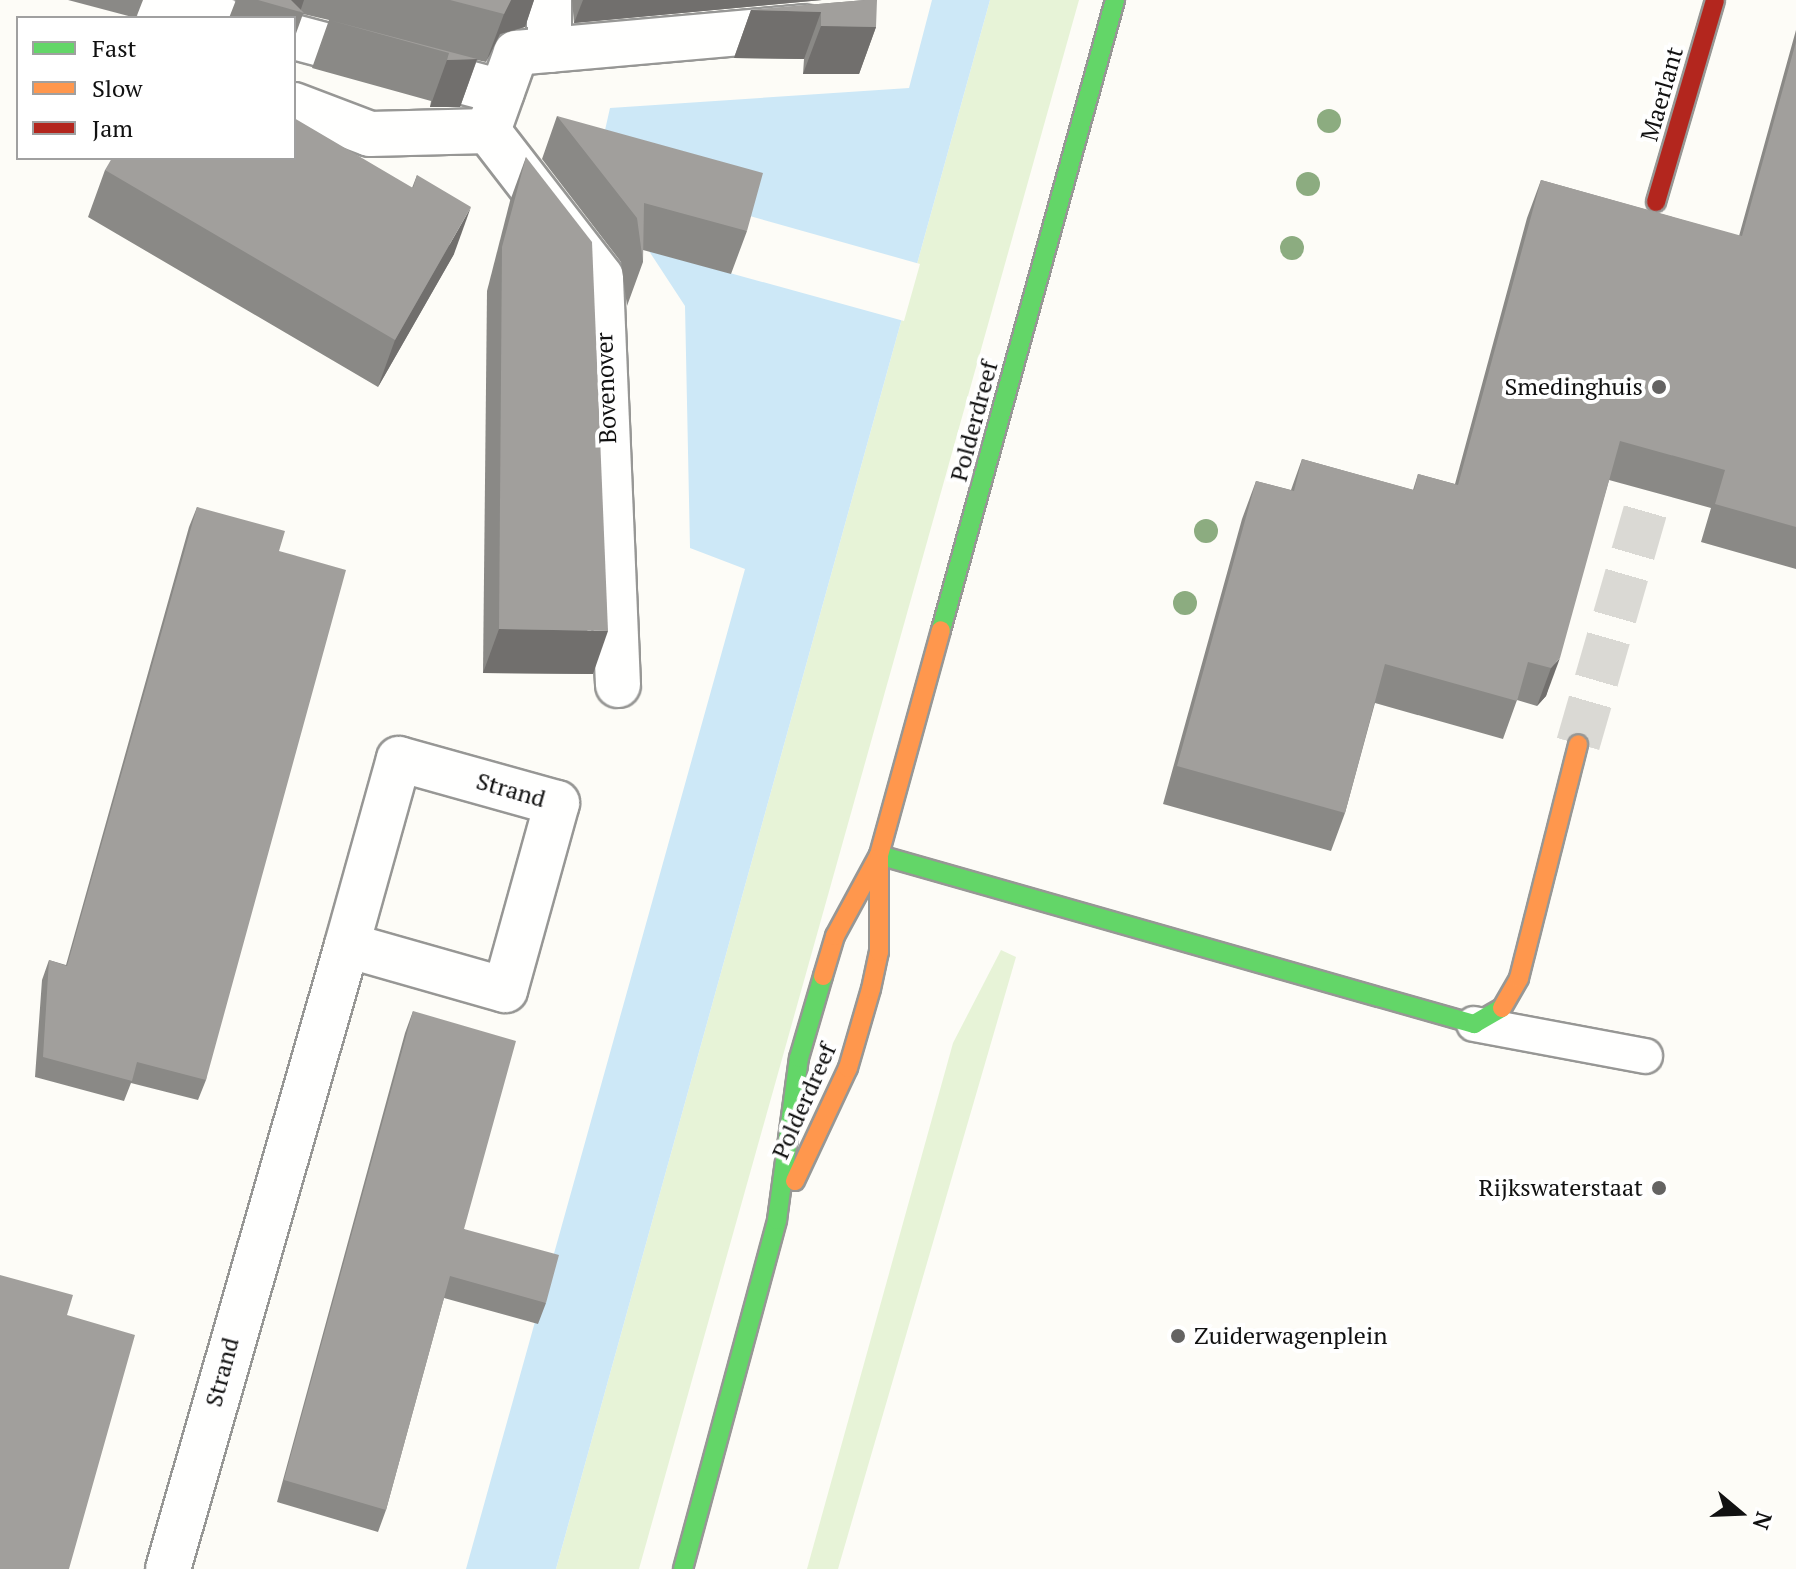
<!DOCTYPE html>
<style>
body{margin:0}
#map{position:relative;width:1796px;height:1569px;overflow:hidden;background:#fdfcf7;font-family:"PT Serif",serif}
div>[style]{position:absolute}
.green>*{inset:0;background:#e7f3d7}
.water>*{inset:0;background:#cde8f7}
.pier>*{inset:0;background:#fdfcf7}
.secondary-tunnel>*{height:44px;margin-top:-22px;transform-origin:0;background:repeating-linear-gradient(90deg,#dad9d4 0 44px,transparent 0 66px)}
.roads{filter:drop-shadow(2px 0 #979795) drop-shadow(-2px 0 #979795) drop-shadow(0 2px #979795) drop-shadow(0 -2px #979795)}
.lane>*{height:34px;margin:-17px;padding:0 17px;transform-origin:17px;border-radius:17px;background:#fffffe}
.street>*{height:44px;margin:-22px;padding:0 22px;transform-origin:22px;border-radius:22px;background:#fffffe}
.fast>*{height:18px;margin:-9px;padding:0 9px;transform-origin:9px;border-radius:9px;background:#63d668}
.slow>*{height:18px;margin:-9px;padding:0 9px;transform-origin:9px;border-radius:9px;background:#ff974d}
.jam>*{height:18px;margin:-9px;padding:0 9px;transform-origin:9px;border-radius:9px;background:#b3261e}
.trees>*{width:24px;height:24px;margin:-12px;border-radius:50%;background:#8cac80}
.wall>*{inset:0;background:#8a8986}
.shaded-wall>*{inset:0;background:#716f6d}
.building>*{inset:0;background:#a19f9c}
.dots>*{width:22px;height:22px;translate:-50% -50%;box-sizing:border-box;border:4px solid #fff;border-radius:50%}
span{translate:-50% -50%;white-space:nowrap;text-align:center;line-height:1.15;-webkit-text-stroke:8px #fff;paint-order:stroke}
.street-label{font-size:24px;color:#111}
.poi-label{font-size:24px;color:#111}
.right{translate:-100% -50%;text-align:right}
.left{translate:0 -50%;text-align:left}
.legend{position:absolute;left:16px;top:16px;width:280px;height:144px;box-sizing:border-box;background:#fff;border:2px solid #a0a0a0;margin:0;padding:10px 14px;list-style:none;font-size:24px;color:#111}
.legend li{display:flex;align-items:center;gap:16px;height:40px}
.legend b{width:40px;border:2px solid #a0a0a0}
.north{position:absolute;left:1700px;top:1473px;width:80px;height:80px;-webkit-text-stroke:6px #fff;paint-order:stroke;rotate:109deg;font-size:22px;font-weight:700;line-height:32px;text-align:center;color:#111}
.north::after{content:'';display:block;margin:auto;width:28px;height:36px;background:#111;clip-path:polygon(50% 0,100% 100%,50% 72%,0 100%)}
</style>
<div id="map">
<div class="green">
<div style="clip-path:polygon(990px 0,1079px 0,639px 1569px,556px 1569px)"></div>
<div style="clip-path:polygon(1001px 950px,1016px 957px,838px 1569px,807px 1569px,953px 1043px)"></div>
</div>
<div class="water">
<div style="clip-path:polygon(932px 0,990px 0,556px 1569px,466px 1569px,745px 569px,690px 548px,685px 306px,596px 170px,610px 108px,909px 88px)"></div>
</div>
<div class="pier">
<div style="clip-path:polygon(593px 172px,920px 264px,904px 321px,643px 249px)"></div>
</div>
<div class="secondary-tunnel">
<div style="left:1578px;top:744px;width:322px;rotate:-73.9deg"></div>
</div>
<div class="roads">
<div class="lane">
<div style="left:1474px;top:1024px;width:174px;rotate:10.6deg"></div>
</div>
<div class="street">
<div style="left:152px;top:0;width:71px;rotate:14.6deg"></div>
<div style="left:549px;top:0;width:50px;rotate:88.9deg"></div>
<div style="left:294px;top:37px;width:215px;rotate:14.8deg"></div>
<div style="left:294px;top:105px;width:81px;rotate:20.9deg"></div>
<div style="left:370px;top:134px;width:118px;rotate:-1.5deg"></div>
<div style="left:618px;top:685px;width:408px;rotate:-92.4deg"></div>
<div style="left:601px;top:277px;width:185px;rotate:-127.7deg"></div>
<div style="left:488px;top:131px;width:83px;rotate:-70.3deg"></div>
<div style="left:516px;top:53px;width:290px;rotate:-5.1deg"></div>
<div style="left:399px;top:759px;width:164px;rotate:15.6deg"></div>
<div style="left:557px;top:803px;width:194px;rotate:105.5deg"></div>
<div style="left:505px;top:990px;width:164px;rotate:-164.1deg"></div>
<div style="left:347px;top:945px;width:193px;rotate:-74.4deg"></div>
<div style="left:168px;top:1569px;width:649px;rotate:-73.99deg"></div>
</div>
<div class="fast">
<div style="left:941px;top:630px;width:654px;rotate:-74.56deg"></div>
<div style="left:879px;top:855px;width:619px;rotate:15.86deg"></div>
<div style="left:1474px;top:1024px;width:32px;rotate:-30deg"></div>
<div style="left:683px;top:1569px;width:361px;rotate:-74.9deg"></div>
<div style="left:777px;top:1220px;width:163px;rotate:-82.3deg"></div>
<div style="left:799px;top:1058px;width:85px;rotate:-73.7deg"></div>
</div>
<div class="slow">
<div style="left:823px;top:976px;width:42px;rotate:-73.3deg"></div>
<div style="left:835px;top:936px;width:92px;rotate:-61.5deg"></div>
<div style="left:879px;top:855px;width:233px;rotate:-74.6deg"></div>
<div style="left:1502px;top:1008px;width:34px;rotate:-60deg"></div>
<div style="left:1519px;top:978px;width:241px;rotate:-75.8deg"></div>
<div style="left:795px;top:1181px;width:125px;rotate:-64.9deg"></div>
<div style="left:848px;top:1068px;width:82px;rotate:-73.8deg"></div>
<div style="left:871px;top:989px;width:38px;rotate:-78deg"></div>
<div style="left:879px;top:952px;width:94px;rotate:-90deg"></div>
</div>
<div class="jam">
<div style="left:1656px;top:202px;width:210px;rotate:-73.7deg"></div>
</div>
</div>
<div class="trees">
<div style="left:1329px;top:121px"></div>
<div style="left:1308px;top:184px"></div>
<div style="left:1292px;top:248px"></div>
<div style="left:1206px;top:531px"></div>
<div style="left:1185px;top:603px"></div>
</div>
<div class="wall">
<div style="clip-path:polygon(68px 0,143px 0,136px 18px)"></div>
<div style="clip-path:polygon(236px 0,534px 0,525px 27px,500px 34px,486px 62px,477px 60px,460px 107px,430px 107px,431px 101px,312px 68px,329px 20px,303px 14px,294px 39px,294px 18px,229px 18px)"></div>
<div style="clip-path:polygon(572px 0,822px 0,574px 23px)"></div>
<div style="clip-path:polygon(865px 0,876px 27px,859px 74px,803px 74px,804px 59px,734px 58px,751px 10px)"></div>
<div style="clip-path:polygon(1796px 30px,1796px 569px,1701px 542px,1711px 508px,1609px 480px,1546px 696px,1537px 706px,1517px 700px,1503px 739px,1375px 703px,1345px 813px,1331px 851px,1163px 804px,1242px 519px,1256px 481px,1291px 490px,1302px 459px,1413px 490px,1418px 474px,1455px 484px,1527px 218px,1541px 180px,1739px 236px)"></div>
<div style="clip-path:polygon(557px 116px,747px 231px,731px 274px,643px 250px,643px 262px,627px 306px,621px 262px,542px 159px)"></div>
<div style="clip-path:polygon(526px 157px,593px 674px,483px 673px,487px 291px,510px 201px)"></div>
<div style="clip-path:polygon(105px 170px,412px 188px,417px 175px,454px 254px,378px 387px,88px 217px)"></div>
<div style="clip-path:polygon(197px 507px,279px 551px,206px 1080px,198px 1100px,131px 1083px,124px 1101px,35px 1077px,42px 980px,49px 960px,66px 965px,189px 527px)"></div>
<div style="clip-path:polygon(413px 1011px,464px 1229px,546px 1303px,538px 1324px,444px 1298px,386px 1510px,378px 1532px,277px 1502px,405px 1033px)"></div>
</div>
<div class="shaded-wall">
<div style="clip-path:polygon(281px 0,304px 0,300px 12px)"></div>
<div style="clip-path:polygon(511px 0,534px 0,525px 27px,500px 34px,486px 62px,504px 14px)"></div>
<div style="clip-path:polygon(583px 0,822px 0,574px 23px)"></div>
<div style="clip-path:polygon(751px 10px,821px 12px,804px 59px,734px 58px)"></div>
<div style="clip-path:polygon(821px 26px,876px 27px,859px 74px,803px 74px)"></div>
<div style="clip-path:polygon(477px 59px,460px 107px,430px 107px,447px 60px)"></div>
<div style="clip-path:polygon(471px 207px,454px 254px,378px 387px,395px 340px)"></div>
<div style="clip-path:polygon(499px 629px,608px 631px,593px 674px,483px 673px)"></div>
<div style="clip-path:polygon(1560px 658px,1546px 696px,1537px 706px,1551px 668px)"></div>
</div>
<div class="building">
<div style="clip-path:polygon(258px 0,291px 0,304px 13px)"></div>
<div style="clip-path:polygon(450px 0,511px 0,504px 14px)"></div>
<div style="clip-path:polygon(865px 0,877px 0,876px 27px,821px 26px,821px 12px,751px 10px)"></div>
<div style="clip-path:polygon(329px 20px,477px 59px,447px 60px,449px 53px)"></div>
<div style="clip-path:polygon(1796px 42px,1796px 527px,1715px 504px,1725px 470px,1620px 441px,1560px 658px,1551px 668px,1528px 662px,1517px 701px,1385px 664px,1345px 813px,1177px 766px,1256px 481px,1294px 491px,1302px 459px,1414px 490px,1418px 474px,1458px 485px,1541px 180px,1742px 236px)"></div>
<div style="clip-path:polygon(557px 116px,763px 173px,747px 231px,644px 203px,643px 262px,637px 218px)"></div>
<div style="clip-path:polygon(294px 118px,413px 188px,417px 175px,471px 207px,395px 340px,105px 170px,112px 158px,294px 158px)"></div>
<div style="clip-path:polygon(526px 157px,592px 242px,608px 631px,499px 629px,502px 247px)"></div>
<div style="clip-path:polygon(197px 507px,285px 531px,279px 551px,346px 570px,206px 1080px,137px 1062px,132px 1081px,43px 1057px,49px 960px,67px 966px)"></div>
<div style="clip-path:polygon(413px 1011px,516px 1041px,464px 1229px,559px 1255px,546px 1303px,450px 1276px,386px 1510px,284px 1480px)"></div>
<div style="clip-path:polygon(0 1275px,73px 1295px,67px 1315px,135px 1335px,69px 1569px,0 1569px)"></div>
</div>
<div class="dots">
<div style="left:1659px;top:387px;background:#646362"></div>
<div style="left:1659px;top:1188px;background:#646362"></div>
<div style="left:1178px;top:1336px;background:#646362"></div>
</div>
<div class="street-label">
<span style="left:1662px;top:94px;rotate:-74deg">Maerlant</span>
<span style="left:606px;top:388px;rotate:-92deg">Bovenover</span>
<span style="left:974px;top:421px;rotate:-75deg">Polderdreef</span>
<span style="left:511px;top:790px;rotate:16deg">Strand</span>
<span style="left:804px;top:1101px;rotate:-66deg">Polderdreef</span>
<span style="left:222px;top:1372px;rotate:-75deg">Strand</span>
</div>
<div class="poi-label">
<span class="right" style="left:1643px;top:387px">Smedinghuis</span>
<span class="right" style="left:1643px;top:1188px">Rijkswaterstaat</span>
<span class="left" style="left:1194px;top:1336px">Zuiderwagenplein</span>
</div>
<ul class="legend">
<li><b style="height:10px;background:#63d668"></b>Fast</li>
<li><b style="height:10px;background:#ff974d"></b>Slow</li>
<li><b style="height:10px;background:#b3261e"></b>Jam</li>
</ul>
<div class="north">N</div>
</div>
